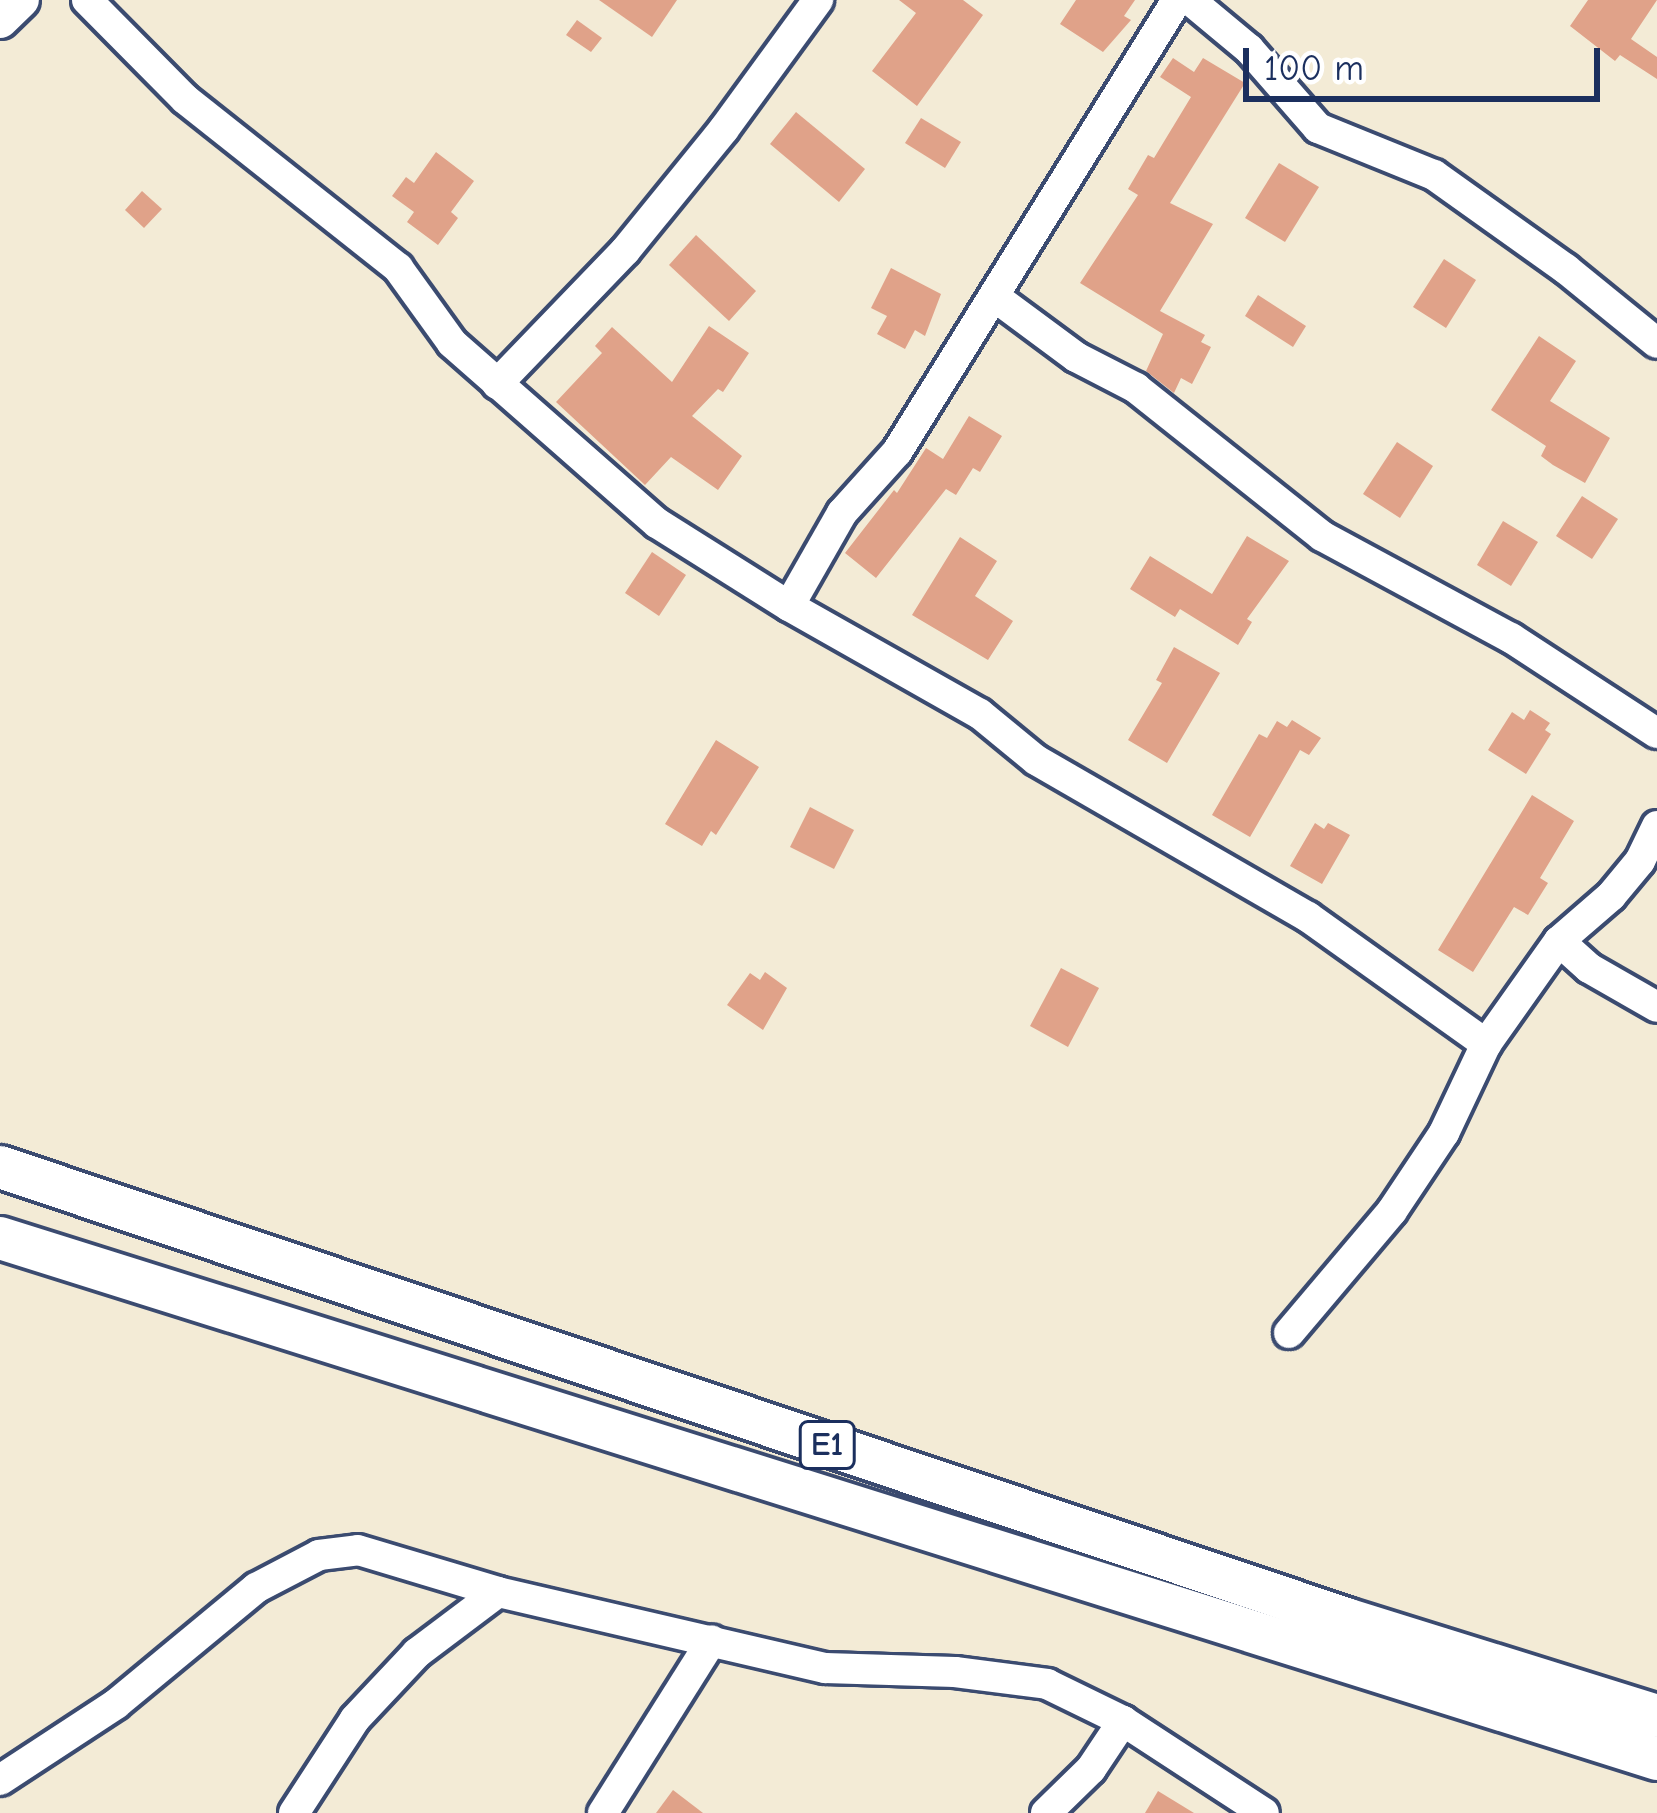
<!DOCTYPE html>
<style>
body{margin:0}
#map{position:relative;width:1657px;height:1813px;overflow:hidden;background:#f3ebd6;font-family:"Comic Neue",sans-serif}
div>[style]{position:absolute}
.building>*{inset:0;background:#e0a289}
.roads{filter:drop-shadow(3px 0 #3b4b70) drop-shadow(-3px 0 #3b4b70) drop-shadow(0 3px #3b4b70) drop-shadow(0 -3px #3b4b70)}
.minor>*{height:30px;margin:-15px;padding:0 15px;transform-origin:15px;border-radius:15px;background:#fff}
.major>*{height:36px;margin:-18px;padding:0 18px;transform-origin:18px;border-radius:18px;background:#fff}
.highway>*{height:42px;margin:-21px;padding:0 21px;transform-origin:21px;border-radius:21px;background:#fff}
span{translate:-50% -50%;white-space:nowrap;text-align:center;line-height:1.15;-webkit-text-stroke:10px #fff;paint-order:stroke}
.shield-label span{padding:3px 9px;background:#fff;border:3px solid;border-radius:9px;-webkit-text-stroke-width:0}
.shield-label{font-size:33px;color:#1b2f5e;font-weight:700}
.scale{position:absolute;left:1243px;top:48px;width:357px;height:54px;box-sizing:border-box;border:6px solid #1b2f5e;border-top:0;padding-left:15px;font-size:36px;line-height:42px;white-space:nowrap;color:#1b2f5e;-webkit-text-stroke:9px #fff;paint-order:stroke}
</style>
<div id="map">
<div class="building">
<div style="clip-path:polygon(599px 0,677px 0,652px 37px)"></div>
<div style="clip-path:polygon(899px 0,963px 0,983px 15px,917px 106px,872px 71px,916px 13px)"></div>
<div style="clip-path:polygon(1076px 0,1135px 0,1124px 16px,1131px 20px,1103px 52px,1060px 24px)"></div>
<div style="clip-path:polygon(1588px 0,1657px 0,1631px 39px,1657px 57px,1657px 79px,1620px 55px,1615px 61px,1570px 26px)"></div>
<div style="clip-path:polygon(577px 20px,602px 38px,591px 52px,566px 35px)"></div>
<div style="clip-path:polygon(1173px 58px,1194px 72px,1203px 58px,1245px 83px,1170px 203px,1213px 224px,1160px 311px,1205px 335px,1201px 342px,1211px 347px,1192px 384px,1181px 378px,1174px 393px,1146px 371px,1163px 334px,1080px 283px,1138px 195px,1128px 189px,1148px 155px,1154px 158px,1191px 97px,1160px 77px)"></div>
<div style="clip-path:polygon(796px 112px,865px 169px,839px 202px,770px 144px)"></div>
<div style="clip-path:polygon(921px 118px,961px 142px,945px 168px,905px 143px)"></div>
<div style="clip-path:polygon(436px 152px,474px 181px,451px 212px,458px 218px,438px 245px,407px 222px,414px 212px,392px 196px,406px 177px,414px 183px)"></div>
<div style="clip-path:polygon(1279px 163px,1319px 187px,1285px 242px,1245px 218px)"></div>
<div style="clip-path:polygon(142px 191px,162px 209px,144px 228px,125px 210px)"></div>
<div style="clip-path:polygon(696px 235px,756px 291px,729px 321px,669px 265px)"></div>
<div style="clip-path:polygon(1444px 259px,1476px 280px,1446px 328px,1413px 307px)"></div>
<div style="clip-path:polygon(891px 268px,941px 294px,925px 336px,915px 330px,905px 349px,877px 334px,887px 316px,871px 308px)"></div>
<div style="clip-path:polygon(1258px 295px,1306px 326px,1293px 347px,1245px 316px)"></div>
<div style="clip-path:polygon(709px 326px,749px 353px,723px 392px,718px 389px,692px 416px,742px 456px,718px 490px,671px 457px,645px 485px,556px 402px,602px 353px,595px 346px,612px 327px,672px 382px)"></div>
<div style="clip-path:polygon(1539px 336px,1576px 361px,1550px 401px,1610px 438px,1585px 483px,1553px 465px,1541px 456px,1546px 446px,1491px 410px)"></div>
<div style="clip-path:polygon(969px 416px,1002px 436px,980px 472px,973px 468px,956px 495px,946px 489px,876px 578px,845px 553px,894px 490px,897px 493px,926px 448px,943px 459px)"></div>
<div style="clip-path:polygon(1397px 442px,1433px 466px,1400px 518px,1363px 494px)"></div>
<div style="clip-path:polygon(1582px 496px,1618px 519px,1592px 559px,1556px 536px)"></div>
<div style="clip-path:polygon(1503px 521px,1538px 542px,1511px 586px,1477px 565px)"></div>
<div style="clip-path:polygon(1247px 536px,1289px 561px,1247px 619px,1252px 622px,1238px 645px,1180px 609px,1175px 617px,1130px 589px,1150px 556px,1212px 594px)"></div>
<div style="clip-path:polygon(960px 537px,997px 561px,975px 596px,1013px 621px,988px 660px,912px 615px)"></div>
<div style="clip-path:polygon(652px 552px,686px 575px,659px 616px,625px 593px)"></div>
<div style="clip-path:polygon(1174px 647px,1220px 673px,1167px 763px,1128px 740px,1162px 683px,1156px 680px)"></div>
<div style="clip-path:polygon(1530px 710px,1550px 723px,1545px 730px,1551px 734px,1526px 774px,1488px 750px,1512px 712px,1524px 720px)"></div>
<div style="clip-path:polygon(1292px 720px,1321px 738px,1309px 755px,1300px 750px,1250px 837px,1212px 815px,1259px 734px,1267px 738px,1277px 721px,1287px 727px)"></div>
<div style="clip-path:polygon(716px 740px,759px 767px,716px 835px,711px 831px,702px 846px,665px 824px)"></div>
<div style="clip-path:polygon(1532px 795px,1574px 821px,1540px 878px,1548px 883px,1528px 915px,1514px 907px,1473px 972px,1438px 950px)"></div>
<div style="clip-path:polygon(810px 807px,854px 830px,834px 869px,790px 847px)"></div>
<div style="clip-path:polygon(1315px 823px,1324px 829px,1328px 823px,1350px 835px,1322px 884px,1290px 866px)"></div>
<div style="clip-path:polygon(1061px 968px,1099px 988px,1068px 1047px,1030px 1026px)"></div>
<div style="clip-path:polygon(765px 972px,787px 988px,763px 1030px,727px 1005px,750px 973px,760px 980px)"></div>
<div style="clip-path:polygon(673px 1790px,703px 1813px,656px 1813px)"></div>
<div style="clip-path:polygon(1158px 1791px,1194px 1813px,1145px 1813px)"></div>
</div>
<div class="roads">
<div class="minor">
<div style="left:87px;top:0;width:139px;rotate:45.3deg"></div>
<div style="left:185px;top:99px;width:272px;rotate:38.4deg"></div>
<div style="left:398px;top:268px;width:92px;rotate:54.2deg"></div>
<div style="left:452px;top:343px;width:273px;rotate:41.3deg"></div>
<div style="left:657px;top:523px;width:156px;rotate:32.2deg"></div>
<div style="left:789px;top:606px;width:219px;rotate:29.5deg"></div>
<div style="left:980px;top:714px;width:72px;rotate:39.4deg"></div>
<div style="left:1036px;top:760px;width:314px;rotate:30deg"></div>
<div style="left:1308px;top:917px;width:219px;rotate:35.5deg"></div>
<div style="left:1190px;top:0;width:77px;rotate:39.7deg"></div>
<div style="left:1249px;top:49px;width:105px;rotate:48.9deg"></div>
<div style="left:1318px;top:128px;width:125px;rotate:22.1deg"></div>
<div style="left:1434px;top:175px;width:162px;rotate:35.5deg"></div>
<div style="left:1566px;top:269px;width:117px;rotate:39.1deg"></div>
<div style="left:995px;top:297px;width:101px;rotate:36.5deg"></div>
<div style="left:1076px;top:357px;width:68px;rotate:27.3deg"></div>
<div style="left:1136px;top:388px;width:238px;rotate:38.5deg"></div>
<div style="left:1322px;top:536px;width:215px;rotate:28.4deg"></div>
<div style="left:1511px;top:638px;width:174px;rotate:33.1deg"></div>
<div style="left:497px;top:384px;width:185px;rotate:-46.1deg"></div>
<div style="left:625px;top:251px;width:157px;rotate:-50.9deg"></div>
<div style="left:724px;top:129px;width:160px;rotate:-53.9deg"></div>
<div style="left:789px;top:606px;width:107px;rotate:-60.3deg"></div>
<div style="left:842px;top:513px;width:82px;rotate:-48deg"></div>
<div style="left:897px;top:452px;width:532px;rotate:-58.22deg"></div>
<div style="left:1559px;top:941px;width:40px;rotate:42deg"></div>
<div style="left:1589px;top:968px;width:78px;rotate:29.8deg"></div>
<div style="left:1289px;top:1333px;width:160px;rotate:-49.8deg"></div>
<div style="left:1392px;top:1211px;width:94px;rotate:-56.3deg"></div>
<div style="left:1444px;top:1133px;width:98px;rotate:-64.7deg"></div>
<div style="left:1486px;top:1044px;width:126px;rotate:-54.7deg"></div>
<div style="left:1559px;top:941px;width:69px;rotate:-40.9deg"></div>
<div style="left:1611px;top:896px;width:45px;rotate:-50.4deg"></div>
<div style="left:1640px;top:861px;width:39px;rotate:-64deg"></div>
<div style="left:0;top:1780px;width:139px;rotate:-33.2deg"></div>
<div style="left:116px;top:1704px;width:182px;rotate:-39.6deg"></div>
<div style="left:256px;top:1588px;width:71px;rotate:-27.6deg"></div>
<div style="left:319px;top:1555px;width:39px;rotate:-7deg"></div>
<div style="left:358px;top:1550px;width:146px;rotate:16.7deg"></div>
<div style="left:498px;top:1592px;width:336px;rotate:13.1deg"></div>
<div style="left:825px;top:1668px;width:130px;rotate:1.8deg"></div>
<div style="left:955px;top:1672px;width:93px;rotate:7.4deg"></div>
<div style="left:1047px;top:1684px;width:85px;rotate:26deg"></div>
<div style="left:1123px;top:1721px;width:168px;rotate:33.1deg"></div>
<div style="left:294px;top:1813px;width:112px;rotate:-57deg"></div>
<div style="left:355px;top:1719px;width:91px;rotate:-46.8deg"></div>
<div style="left:417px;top:1653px;width:101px;rotate:-37deg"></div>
<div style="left:603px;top:1813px;width:204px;rotate:-57.8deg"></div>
<div style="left:1046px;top:1813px;width:63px;rotate:-44.4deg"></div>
<div style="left:1091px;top:1769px;width:58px;rotate:-56.3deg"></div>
</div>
<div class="major">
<div style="left:0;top:20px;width:29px;rotate:-44deg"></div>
</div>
<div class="highway">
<div style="left:0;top:1167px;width:1420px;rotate:18.56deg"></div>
<div style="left:1346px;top:1619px;width:326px;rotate:17.3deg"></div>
<div style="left:0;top:1238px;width:1737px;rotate:17.45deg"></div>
</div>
</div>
<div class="shield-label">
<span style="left:827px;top:1445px">E1</span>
</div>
<div class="scale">100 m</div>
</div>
